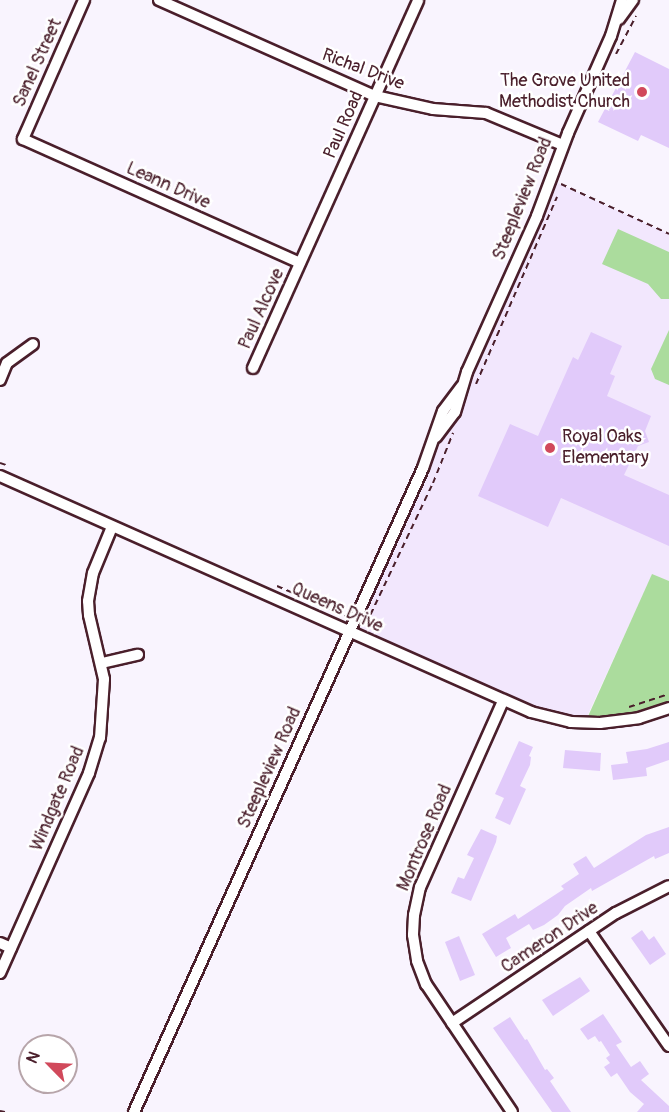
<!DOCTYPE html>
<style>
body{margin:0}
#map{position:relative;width:669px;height:1112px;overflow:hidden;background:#f9f4fe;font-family:Pangolin,sans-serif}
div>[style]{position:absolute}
.built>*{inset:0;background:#f2e7fd}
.green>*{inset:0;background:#abdc9d}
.building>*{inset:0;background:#e1cafa}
.path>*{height:2px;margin-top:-1px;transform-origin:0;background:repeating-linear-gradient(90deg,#4a1f2b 0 6px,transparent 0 10.5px)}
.roads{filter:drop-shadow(2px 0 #4a1f2b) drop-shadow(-2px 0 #4a1f2b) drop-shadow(0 2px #4a1f2b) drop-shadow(0 -2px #4a1f2b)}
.street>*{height:10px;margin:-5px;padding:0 5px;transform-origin:5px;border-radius:5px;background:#fff}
.dots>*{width:16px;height:16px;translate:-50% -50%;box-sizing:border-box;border:3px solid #fff;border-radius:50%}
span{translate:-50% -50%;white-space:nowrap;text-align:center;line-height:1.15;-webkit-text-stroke:5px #fff;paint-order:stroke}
.street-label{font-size:18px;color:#4a1f2b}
.poi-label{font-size:18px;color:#4a1f2b}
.right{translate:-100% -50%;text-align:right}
.left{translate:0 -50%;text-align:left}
.north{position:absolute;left:18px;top:1034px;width:60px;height:60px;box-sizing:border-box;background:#fff;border:2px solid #b7a5aa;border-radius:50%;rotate:294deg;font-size:16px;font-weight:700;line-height:24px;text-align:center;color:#4a1f2b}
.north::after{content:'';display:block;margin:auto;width:21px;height:27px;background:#d1495b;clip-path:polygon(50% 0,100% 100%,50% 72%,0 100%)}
</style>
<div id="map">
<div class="built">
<div style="clip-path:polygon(551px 180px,669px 234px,669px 581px,652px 575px,584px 723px,564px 721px,350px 632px)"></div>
</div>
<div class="green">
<div style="clip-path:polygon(618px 229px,669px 252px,669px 299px,661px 299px,648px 284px,602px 264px)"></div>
<div style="clip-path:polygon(669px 330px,669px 385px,655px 379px,651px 369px)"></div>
<div style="clip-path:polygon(652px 574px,669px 581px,669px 708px,585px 723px)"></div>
</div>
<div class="building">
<div style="clip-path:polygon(635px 52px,669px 69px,669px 148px,641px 135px,638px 141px,598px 122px)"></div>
<div style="clip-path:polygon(591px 332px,622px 346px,610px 374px,615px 376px,607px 396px,651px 416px,645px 431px,649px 442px,638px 446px,624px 475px,669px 495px,669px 546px,561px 498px,548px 527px,478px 496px,510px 424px,538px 436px,573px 357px,578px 360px)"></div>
<div style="clip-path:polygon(519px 741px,533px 747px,529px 756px,531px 757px,530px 765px,520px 786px,526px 789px,510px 825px,495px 818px,504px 798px,495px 794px)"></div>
<div style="clip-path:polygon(669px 742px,669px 760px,646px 768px,647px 776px,613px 780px,611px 765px,628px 763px,626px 752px,647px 749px)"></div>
<div style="clip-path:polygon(565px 750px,601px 753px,600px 771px,563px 768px)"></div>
<div style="clip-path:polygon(669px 827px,669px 853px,655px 859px,654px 856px,592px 891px,591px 888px,565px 906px,558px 915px,544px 925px,533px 930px,529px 924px,506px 938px,511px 948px,496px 957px,482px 934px,515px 914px,518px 919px,564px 889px,561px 886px,579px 874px,573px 864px,586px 856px,594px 868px,646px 835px)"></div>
<div style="clip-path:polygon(481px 829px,497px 836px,496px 842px,471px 901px,451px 893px,458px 877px,464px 879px,474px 858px,467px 855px)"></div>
<div style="clip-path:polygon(642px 930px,649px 940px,654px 936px,666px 954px,650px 965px,631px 938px)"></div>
<div style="clip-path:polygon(459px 936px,475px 975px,460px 981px,445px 942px)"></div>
<div style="clip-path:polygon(580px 977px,590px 991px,553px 1016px,542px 1000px)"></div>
<div style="clip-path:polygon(603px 1014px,622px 1042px,616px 1045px,631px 1067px,640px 1061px,649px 1074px,641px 1080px,669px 1106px,669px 1112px,637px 1112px,644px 1104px,630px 1092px,617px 1073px,611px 1077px,604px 1067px,610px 1063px,606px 1058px,610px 1055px,601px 1041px,599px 1042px,595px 1036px,588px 1040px,580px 1029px)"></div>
<div style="clip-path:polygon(510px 1017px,525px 1040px,527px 1039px,545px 1070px,547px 1069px,554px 1078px,550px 1081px,571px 1112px,552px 1112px,493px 1028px)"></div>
</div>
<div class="path">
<div style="left:616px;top:54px;width:43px;rotate:-62.2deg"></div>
<div style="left:561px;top:184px;width:119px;rotate:24.8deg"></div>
<div style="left:476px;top:384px;width:204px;rotate:-66.6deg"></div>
<div style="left:0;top:463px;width:6px;rotate:18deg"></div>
<div style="left:277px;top:586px;width:75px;rotate:23.5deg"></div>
<div style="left:366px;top:624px;width:156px;rotate:-64.6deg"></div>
<div style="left:433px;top:483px;width:54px;rotate:-68.2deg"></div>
<div style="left:629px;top:707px;width:42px;rotate:-18deg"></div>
<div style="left:0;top:1111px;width:5px;rotate:11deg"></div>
</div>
<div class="roads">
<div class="street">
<div style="left:84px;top:0;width:152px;rotate:113.7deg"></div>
<div style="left:23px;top:139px;width:303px;rotate:24.1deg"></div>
<div style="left:159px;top:0;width:236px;rotate:24deg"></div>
<div style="left:375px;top:96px;width:59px;rotate:12.6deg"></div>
<div style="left:433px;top:109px;width:53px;rotate:4.3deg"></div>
<div style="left:486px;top:113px;width:83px;rotate:22.6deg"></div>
<div style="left:619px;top:19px;width:24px;rotate:-54deg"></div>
<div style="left:253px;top:368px;width:403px;rotate:-65.8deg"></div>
<div style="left:0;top:380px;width:18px;rotate:-68deg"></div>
<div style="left:7px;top:363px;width:32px;rotate:-36deg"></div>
<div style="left:436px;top:437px;width:31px;rotate:-53deg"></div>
<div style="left:455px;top:412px;width:42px;rotate:-73.3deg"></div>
<div style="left:467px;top:372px;width:171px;rotate:-65.8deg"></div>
<div style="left:537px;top:216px;width:89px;rotate:-69.5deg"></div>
<div style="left:568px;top:133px;width:106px;rotate:-66.1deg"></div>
<div style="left:611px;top:36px;width:38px;rotate:-73deg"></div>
<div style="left:0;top:476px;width:581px;rotate:23.96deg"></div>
<div style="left:531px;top:712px;width:41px;rotate:14deg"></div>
<div style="left:571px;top:722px;width:29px;rotate:2deg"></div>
<div style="left:600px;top:723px;width:39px;rotate:-7deg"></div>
<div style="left:639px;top:718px;width:32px;rotate:-18deg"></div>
<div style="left:102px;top:663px;width:37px;rotate:-13deg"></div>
<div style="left:503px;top:701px;width:204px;rotate:114deg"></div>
<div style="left:420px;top:887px;width:29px;rotate:102deg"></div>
<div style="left:414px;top:915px;width:20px;rotate:93deg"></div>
<div style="left:413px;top:935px;width:26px;rotate:81deg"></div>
<div style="left:417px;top:961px;width:25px;rotate:69deg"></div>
<div style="left:426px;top:984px;width:154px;rotate:56.1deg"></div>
<div style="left:589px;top:931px;width:140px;rotate:55.2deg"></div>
<div style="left:0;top:943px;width:12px;rotate:24deg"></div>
<div style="left:0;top:973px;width:219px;rotate:-66deg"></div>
<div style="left:89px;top:773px;width:37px;rotate:-73deg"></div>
<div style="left:100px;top:738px;width:59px;rotate:-86.1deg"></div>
<div style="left:104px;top:679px;width:66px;rotate:-103.2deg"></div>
<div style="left:89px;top:615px;width:14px;rotate:-94deg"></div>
<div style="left:88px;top:601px;width:28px;rotate:-80deg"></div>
<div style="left:93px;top:573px;width:50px;rotate:-67.6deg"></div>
<div style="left:452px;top:1023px;width:197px;rotate:-33.9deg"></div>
<div style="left:616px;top:913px;width:59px;rotate:-27deg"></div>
<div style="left:134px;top:1112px;width:706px;rotate:-65.83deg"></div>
<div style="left:423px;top:468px;width:60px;rotate:-70.7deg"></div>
<div style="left:443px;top:411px;width:31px;rotate:-53deg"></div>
</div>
</div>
<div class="dots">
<div style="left:642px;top:92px;background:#d1495b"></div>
<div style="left:550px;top:448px;background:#d1495b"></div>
</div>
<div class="street-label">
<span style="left:38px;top:63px;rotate:-66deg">Sanel Street</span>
<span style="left:363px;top:70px;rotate:21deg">Richal Drive</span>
<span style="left:344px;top:125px;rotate:-66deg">Paul Road</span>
<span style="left:168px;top:186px;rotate:24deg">Leann Drive</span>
<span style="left:523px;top:199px;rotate:-68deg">Steepleview Road</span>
<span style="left:262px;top:309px;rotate:-66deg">Paul Alcove</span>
<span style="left:337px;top:608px;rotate:24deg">Queens Drive</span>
<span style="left:270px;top:768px;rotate:-66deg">Steepleview Road</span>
<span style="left:58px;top:799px;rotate:-67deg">Windgate Road</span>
<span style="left:425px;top:838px;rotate:-67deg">Montrose Road</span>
<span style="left:550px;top:938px;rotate:-34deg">Cameron Drive</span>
</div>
<div class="poi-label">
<span class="right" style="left:630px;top:92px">The Grove United<br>Methodist Church</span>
<span class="left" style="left:562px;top:448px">Royal Oaks<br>Elementary</span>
</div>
<div class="north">N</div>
</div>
